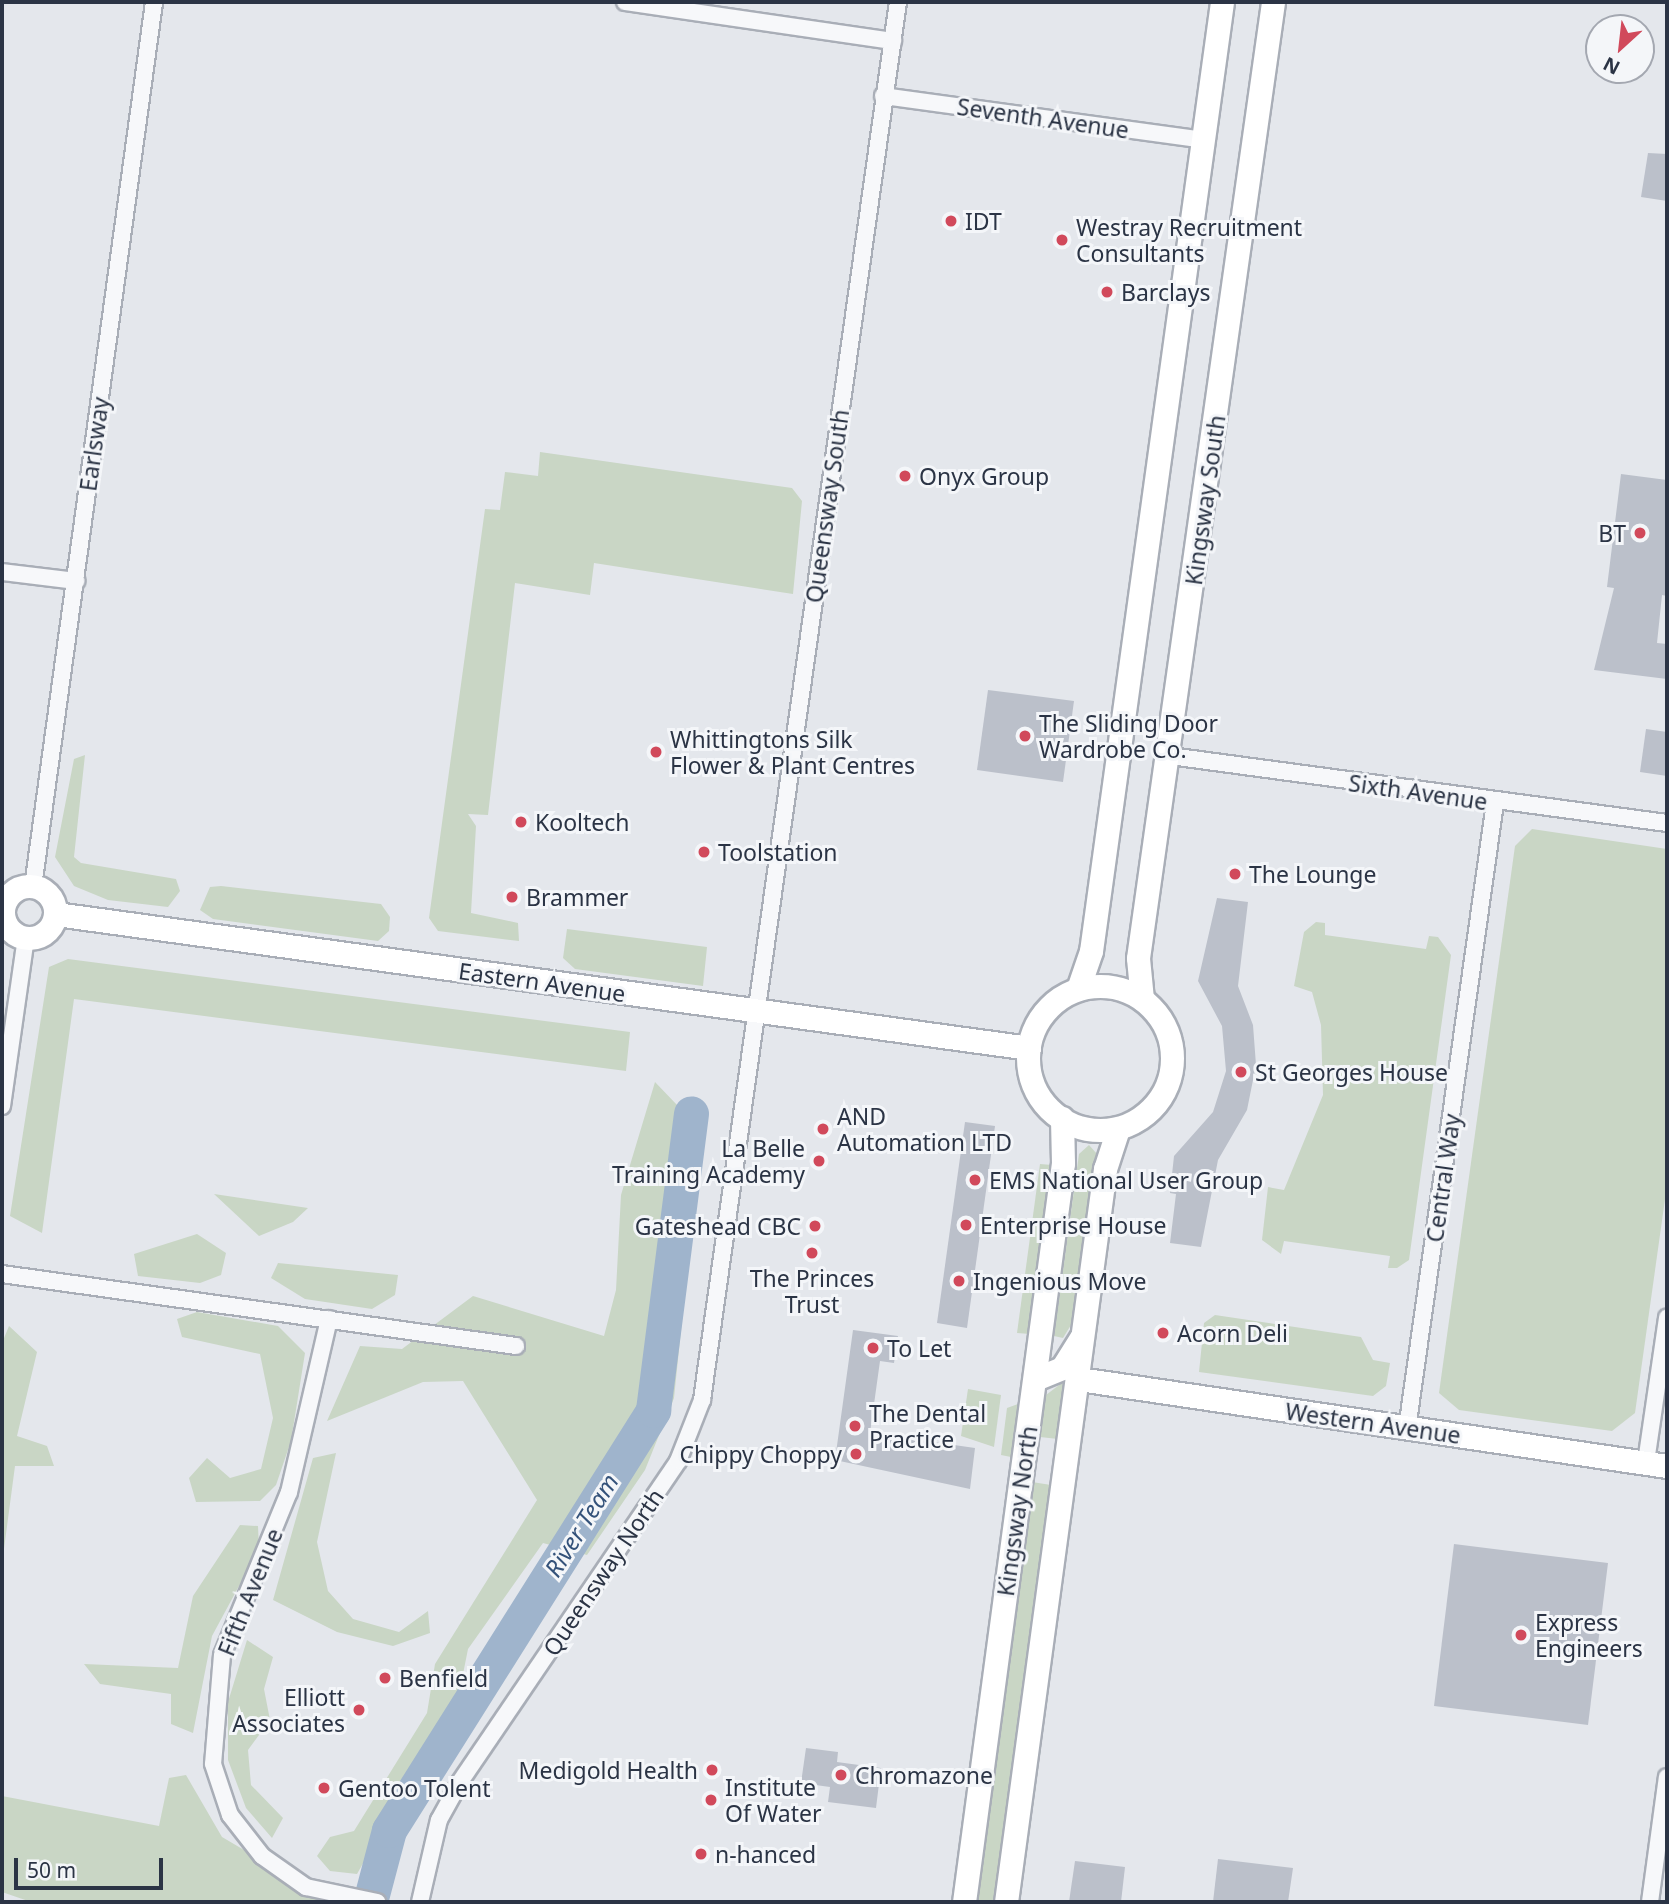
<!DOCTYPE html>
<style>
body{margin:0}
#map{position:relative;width:1669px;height:1904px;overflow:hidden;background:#e4e7ec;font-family:"Noto Sans",sans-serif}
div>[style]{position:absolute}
.green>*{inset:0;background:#c9d6c5}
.river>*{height:35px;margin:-17.5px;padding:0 17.5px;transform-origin:17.5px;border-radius:17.5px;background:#9fb4cc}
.building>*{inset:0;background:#bbc0ca}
.roads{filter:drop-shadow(2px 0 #a9aeb7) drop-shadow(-2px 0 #a9aeb7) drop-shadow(0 2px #a9aeb7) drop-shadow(0 -2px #a9aeb7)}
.street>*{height:16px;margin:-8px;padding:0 8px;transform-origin:8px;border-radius:8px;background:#f7f8fa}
.secondary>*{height:23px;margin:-11.5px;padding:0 11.5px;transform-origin:11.5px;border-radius:11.5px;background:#fff}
.secondary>.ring{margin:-11.5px;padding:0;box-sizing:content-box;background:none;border:23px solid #fff;border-radius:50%}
.dots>*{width:19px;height:19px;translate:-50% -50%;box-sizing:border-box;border:4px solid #f4f6f9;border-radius:50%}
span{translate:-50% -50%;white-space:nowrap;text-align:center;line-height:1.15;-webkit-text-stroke:6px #f4f6f9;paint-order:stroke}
.street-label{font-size:23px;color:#2b3445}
.poi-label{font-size:23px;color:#2b3445}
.left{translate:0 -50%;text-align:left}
.right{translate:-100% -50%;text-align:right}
.water-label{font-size:24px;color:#34527a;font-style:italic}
.frame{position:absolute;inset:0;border:4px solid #2b3445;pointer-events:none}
.north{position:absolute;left:1585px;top:14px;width:70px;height:70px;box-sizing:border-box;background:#f4f6f9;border:2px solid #a4a8b1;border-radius:50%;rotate:207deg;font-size:19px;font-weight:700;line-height:28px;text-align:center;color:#2b3445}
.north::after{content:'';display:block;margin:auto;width:24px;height:32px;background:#d1495b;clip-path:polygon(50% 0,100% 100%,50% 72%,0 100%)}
.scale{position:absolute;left:14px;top:1858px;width:149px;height:32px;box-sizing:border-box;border:4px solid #2b3445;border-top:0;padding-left:9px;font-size:21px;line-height:24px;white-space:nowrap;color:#2b3445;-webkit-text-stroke:5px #f4f6f9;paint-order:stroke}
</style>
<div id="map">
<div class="green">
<div style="clip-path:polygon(540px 452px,792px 488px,802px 501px,793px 594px,594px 563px,590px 595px,515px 583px,488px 815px,468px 814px,476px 826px,471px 913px,518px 923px,519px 941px,438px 931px,429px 918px,485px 509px,500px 510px,505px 472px,538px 476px)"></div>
<div style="clip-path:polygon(85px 755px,74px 857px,81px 863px,176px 879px,180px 891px,168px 907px,108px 900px,74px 886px,55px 857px,74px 759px)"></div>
<div style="clip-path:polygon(1532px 829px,1667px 849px,1667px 1185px,1635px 1413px,1612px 1431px,1459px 1410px,1439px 1393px,1515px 846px)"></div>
<div style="clip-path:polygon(221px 886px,381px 904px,390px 917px,389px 931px,378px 941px,213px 919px,200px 910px,210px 887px)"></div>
<div style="clip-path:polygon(1316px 922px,1325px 923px,1325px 935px,1426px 949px,1429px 936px,1438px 937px,1451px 955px,1409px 1260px,1397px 1268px,1388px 1268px,1390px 1256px,1284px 1241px,1281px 1254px,1262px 1240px,1268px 1187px,1284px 1190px,1323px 1095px,1321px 1025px,1312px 992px,1294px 986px,1304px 932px)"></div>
<div style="clip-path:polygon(567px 929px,707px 947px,703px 986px,575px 969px,563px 958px)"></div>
<div style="clip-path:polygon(68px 959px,630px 1032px,626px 1071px,74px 999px,42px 1233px,10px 1216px,49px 967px)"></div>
<div style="clip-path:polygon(655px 1082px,678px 1106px,695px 1195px,674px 1398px,645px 1470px,587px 1555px,543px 1543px,468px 1649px,459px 1694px,357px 1874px,330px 1871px,317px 1856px,330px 1837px,354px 1831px,427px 1713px,435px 1664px,537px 1500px,463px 1381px,423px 1382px,327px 1421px,360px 1346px,402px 1349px,473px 1296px,604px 1336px,616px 1290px,621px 1195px)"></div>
<div style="clip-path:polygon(1089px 1145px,1097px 1154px,1074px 1320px,1063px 1338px,1054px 1336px,1079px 1154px)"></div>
<div style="clip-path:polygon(1040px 1164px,1052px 1165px,1030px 1334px,1017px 1333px)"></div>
<div style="clip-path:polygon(214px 1194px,308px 1208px,293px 1222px,259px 1236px)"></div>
<div style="clip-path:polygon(197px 1234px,226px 1253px,221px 1275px,200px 1283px,138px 1276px,134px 1254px)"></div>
<div style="clip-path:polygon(278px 1263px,398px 1275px,395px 1295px,372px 1309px,305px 1299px,271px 1278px)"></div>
<div style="clip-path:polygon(197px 1312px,278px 1326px,305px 1353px,291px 1441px,276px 1485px,260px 1501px,196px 1502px,189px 1478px,207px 1458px,230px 1478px,261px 1469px,273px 1418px,260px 1354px,182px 1337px,177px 1319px)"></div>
<div style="clip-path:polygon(1215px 1315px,1361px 1337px,1373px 1360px,1390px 1363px,1386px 1386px,1373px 1396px,1199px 1372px,1204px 1323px)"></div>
<div style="clip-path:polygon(9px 1326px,37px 1352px,17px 1436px,47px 1446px,54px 1466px,15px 1466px,2px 1564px,2px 1343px)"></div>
<div style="clip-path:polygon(1067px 1379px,1058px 1439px,1040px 1437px,1046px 1395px)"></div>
<div style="clip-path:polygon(968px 1389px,1001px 1395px,994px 1447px,961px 1436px)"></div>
<div style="clip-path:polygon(1018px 1404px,1011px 1457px,1001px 1455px,1007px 1408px)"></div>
<div style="clip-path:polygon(336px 1453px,317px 1542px,328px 1591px,353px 1619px,399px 1632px,428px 1611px,430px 1633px,393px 1646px,337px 1632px,273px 1600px,313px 1458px)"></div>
<div style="clip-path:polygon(1032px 1482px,1051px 1485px,995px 1902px,973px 1902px)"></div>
<div style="clip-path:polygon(240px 1525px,258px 1526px,259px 1549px,212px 1636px,193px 1733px,171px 1724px,171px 1694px,100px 1684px,84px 1664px,178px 1668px,193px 1596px)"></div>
<div style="clip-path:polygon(247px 1640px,273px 1657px,264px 1689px,270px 1720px,248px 1750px,251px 1785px,283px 1818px,272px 1838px,246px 1808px,228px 1760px,228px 1702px)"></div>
<div style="clip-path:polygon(186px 1775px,222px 1837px,333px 1902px,31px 1902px,2px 1892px,2px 1796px,159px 1826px,169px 1778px)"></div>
</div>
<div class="river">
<div style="left:370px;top:1902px;width:74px;rotate:-75.2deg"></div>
<div style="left:389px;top:1830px;width:496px;rotate:-57.8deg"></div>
<div style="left:653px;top:1410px;width:299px;rotate:-82.7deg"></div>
</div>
<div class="building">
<div style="clip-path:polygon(1648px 153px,1667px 154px,1667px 201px,1641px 197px)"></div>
<div style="clip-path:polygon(1621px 474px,1667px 480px,1667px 596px,1662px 595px,1657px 643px,1667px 644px,1667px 679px,1594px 670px,1614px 588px,1607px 587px)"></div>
<div style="clip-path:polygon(988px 690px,1074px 701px,1063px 782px,977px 770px)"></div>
<div style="clip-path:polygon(1646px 729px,1667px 732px,1667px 776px,1640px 772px)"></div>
<div style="clip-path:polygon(1217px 898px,1248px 902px,1238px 986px,1253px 1025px,1256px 1065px,1247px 1110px,1218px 1160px,1201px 1247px,1170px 1243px,1176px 1194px,1170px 1193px,1174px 1156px,1213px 1112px,1226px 1071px,1222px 1026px,1198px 981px)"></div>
<div style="clip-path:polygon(965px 1122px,995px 1126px,967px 1328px,937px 1323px)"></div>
<div style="clip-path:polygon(853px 1330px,898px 1336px,894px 1363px,880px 1361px,870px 1433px,975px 1448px,970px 1489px,835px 1460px)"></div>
<div style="clip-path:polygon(1454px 1544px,1608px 1563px,1588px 1725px,1434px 1706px)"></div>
<div style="clip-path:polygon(806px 1748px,838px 1752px,837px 1762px,881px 1768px,876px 1808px,828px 1802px,830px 1787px,801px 1783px)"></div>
<div style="clip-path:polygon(1218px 1859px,1293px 1868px,1288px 1902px,1213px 1902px)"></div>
<div style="clip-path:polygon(1075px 1861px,1125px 1867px,1121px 1902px,1069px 1902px)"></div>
</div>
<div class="roads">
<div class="street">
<div style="left:625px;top:2px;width:271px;rotate:8.3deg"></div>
<div style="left:883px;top:96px;width:323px;rotate:7.8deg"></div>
<div style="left:2px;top:572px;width:75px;rotate:6.9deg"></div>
<div style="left:1170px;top:756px;width:501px;rotate:7.68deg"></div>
<div style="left:33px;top:887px;width:893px;rotate:-82.21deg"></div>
<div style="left:2px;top:1106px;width:170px;rotate:-81.9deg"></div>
<div style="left:2px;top:1274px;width:519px;rotate:7.97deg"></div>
<div style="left:329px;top:1319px;width:178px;rotate:103deg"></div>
<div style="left:289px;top:1492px;width:176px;rotate:112.3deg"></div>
<div style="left:222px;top:1655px;width:109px;rotate:94.7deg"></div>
<div style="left:213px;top:1764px;width:54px;rotate:71.6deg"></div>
<div style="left:230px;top:1815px;width:52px;rotate:52deg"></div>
<div style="left:262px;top:1856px;width:54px;rotate:35.2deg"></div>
<div style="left:306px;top:1887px;width:73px;rotate:11.9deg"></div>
<div style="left:1407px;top:1429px;width:632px;rotate:-82deg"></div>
<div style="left:1646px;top:1462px;width:146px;rotate:-81.7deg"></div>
<div style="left:420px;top:1902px;width:84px;rotate:-77deg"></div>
<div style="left:439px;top:1820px;width:43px;rotate:-61.1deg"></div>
<div style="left:460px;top:1782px;width:388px;rotate:-55.8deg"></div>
<div style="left:678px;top:1461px;width:66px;rotate:-68.5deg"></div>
<div style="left:702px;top:1400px;width:1412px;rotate:-82.02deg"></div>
<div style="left:1650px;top:1902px;width:126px;rotate:-82.3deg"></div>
</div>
<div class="secondary">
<div class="ring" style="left:3px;top:886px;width:29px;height:29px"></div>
<div style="left:56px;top:914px;width:982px;rotate:7.84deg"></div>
<div class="ring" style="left:1028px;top:986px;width:121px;height:121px"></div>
<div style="left:1078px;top:989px;width:40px;rotate:-71.1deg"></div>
<div style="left:1091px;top:951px;width:958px;rotate:-82.14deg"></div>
<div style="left:1142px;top:999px;width:41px;rotate:-95.6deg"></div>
<div style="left:1138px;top:958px;width:965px;rotate:-81.96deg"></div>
<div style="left:1035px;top:1379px;width:29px;rotate:-22deg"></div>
<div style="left:1062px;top:1368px;width:36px;rotate:-58deg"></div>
<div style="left:1079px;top:1379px;width:594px;rotate:8.42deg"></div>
<div style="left:964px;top:1902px;width:746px;rotate:-82.37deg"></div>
<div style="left:1063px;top:1163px;width:45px;rotate:-91.3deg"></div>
<div style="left:1006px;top:1902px;width:740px;rotate:-82.31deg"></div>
<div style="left:1105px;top:1169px;width:42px;rotate:-72deg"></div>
</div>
</div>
<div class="dots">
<div style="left:951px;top:221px;background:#d1495b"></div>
<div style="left:1062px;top:240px;background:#d1495b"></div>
<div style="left:1107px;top:292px;background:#d1495b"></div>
<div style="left:905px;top:476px;background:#d1495b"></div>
<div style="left:1640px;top:533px;background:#d1495b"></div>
<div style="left:1025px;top:736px;background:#d1495b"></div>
<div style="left:656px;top:752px;background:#d1495b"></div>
<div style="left:521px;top:822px;background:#d1495b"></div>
<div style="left:704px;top:852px;background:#d1495b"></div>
<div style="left:1235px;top:874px;background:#d1495b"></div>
<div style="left:512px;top:897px;background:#d1495b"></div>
<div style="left:1241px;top:1072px;background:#d1495b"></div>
<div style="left:823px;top:1129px;background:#d1495b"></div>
<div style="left:819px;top:1161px;background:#d1495b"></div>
<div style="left:975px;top:1180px;background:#d1495b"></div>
<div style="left:966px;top:1225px;background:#d1495b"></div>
<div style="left:815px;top:1226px;background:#d1495b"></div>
<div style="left:812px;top:1253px;background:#d1495b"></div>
<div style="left:959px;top:1281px;background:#d1495b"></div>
<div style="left:1163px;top:1333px;background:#d1495b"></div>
<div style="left:873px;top:1348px;background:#d1495b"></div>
<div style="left:855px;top:1426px;background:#d1495b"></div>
<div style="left:856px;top:1454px;background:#d1495b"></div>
<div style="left:1521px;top:1635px;background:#d1495b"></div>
<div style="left:385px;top:1678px;background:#d1495b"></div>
<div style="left:359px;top:1710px;background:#d1495b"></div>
<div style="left:712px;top:1770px;background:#d1495b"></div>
<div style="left:841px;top:1775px;background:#d1495b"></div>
<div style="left:324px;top:1788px;background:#d1495b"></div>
<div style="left:711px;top:1800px;background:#d1495b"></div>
<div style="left:701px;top:1854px;background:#d1495b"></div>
</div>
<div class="street-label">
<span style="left:1043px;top:118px;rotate:8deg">Seventh Avenue</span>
<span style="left:94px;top:444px;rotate:-82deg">Earlsway</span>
<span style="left:1205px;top:500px;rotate:-82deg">Kingsway South</span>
<span style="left:827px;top:506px;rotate:-82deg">Queensway South</span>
<span style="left:1418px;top:792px;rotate:8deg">Sixth Avenue</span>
<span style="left:542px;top:982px;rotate:8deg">Eastern Avenue</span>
<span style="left:1443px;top:1178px;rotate:-82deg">Central Way</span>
<span style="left:1373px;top:1423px;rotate:8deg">Western Avenue</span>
<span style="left:1017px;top:1511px;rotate:-82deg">Kingsway North</span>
<span style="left:603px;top:1572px;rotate:-56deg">Queensway North</span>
<span style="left:250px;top:1592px;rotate:-68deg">Fifth Avenue</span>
</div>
<div class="poi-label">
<span class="left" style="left:965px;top:221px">IDT</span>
<span class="left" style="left:1076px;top:240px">Westray Recruitment<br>Consultants</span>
<span class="left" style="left:1121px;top:292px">Barclays</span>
<span class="left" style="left:919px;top:476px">Onyx Group</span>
<span class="right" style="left:1626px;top:533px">BT</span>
<span class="left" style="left:1039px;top:736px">The Sliding Door<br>Wardrobe Co.</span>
<span class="left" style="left:670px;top:752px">Whittingtons Silk<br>Flower &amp; Plant Centres</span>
<span class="left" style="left:535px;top:822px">Kooltech</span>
<span class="left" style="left:718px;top:852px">Toolstation</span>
<span class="left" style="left:1249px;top:874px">The Lounge</span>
<span class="left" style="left:526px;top:897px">Brammer</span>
<span class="left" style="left:1255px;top:1072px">St Georges House</span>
<span class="left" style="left:837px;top:1129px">AND<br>Automation LTD</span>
<span class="right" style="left:805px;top:1161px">La Belle<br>Training Academy</span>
<span class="left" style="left:989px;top:1180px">EMS National User Group</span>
<span class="left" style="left:980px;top:1225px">Enterprise House</span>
<span class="right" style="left:801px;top:1226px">Gateshead CBC</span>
<span style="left:812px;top:1291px">The Princes<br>Trust</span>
<span class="left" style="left:973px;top:1281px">Ingenious Move</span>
<span class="left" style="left:1177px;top:1333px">Acorn Deli</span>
<span class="left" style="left:887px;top:1348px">To Let</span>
<span class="left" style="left:869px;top:1426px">The Dental<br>Practice</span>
<span class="right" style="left:842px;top:1454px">Chippy Choppy</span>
<span class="left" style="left:1535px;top:1635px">Express<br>Engineers</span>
<span class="left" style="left:399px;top:1678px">Benfield</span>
<span class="right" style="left:345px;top:1710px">Elliott<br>Associates</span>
<span class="right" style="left:698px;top:1770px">Medigold Health</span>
<span class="left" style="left:855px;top:1775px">Chromazone</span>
<span class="left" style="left:725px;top:1800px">Institute<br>Of Water</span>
<span class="left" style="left:338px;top:1788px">Gentoo Tolent</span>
<span class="left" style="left:715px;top:1854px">n-hanced</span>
</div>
<div class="water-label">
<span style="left:581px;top:1525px;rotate:-58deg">River Team</span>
</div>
<div class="frame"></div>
<div class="north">N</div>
<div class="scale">50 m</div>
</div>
